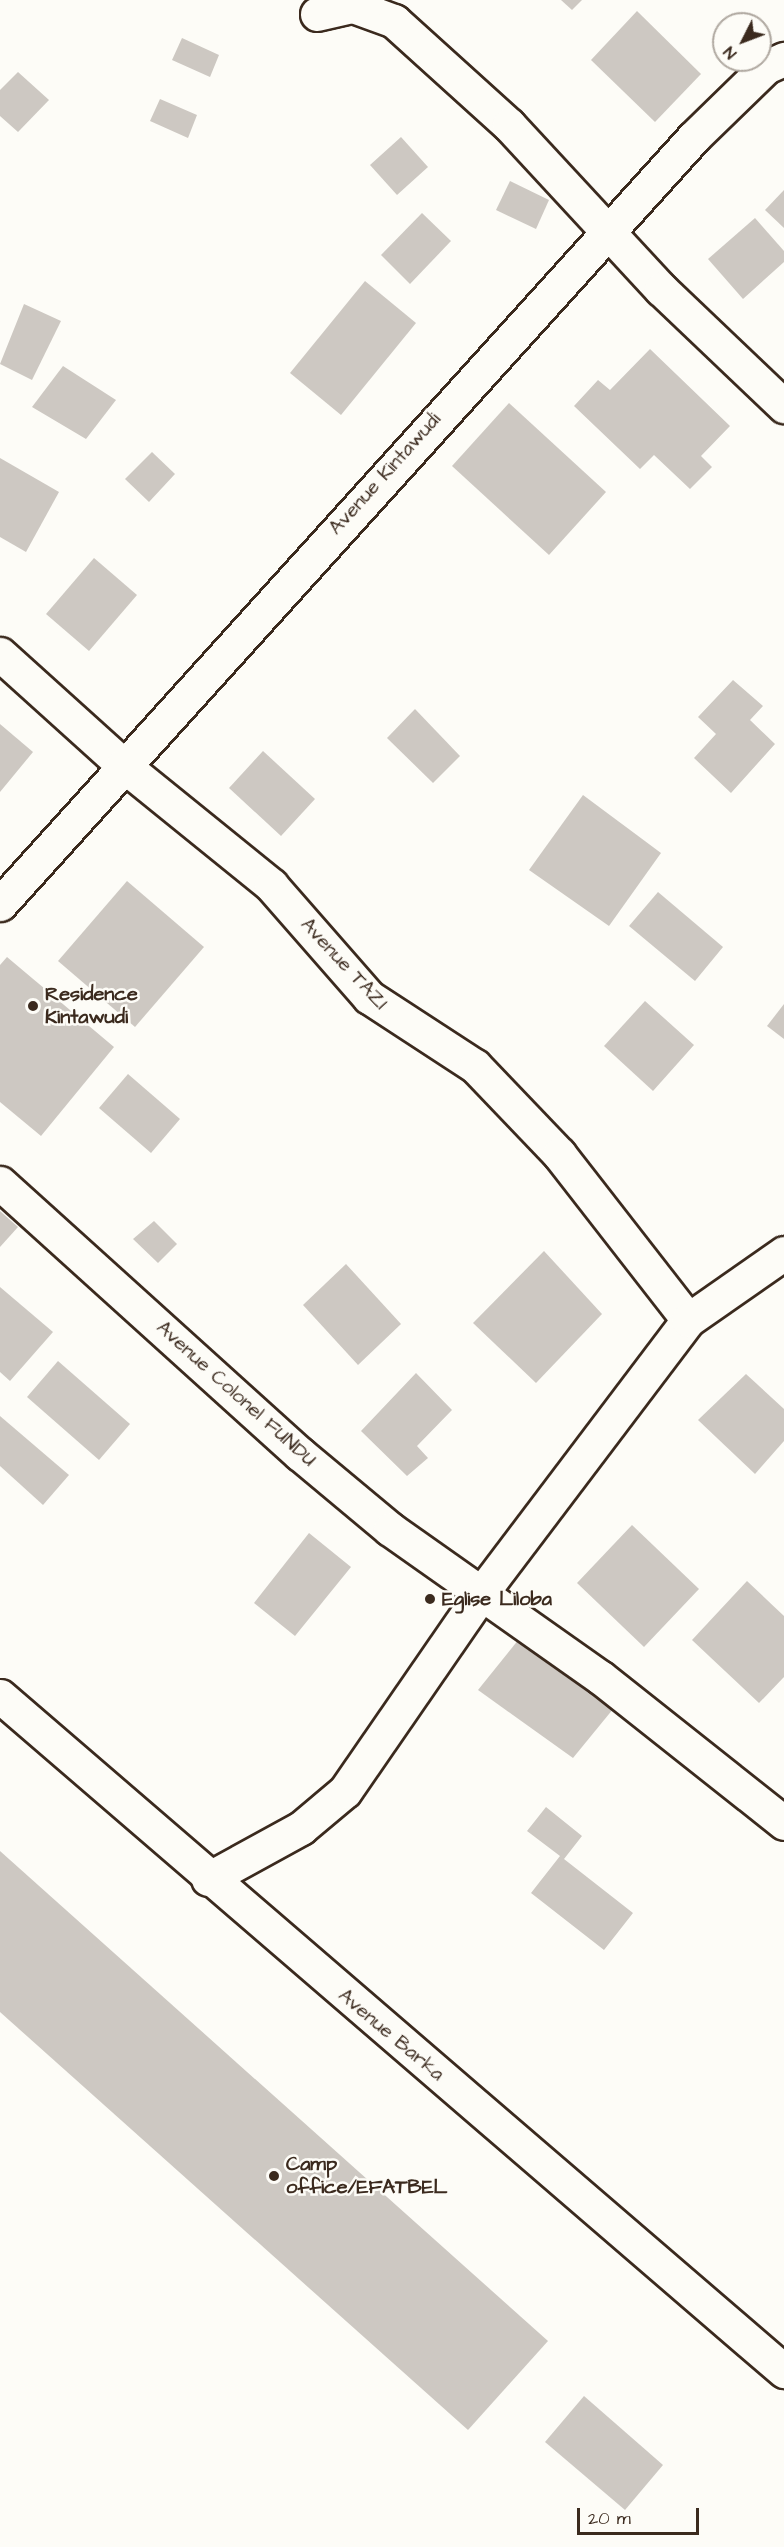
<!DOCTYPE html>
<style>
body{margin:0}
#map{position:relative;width:784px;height:2547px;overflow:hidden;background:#fdfcf7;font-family:"Architects Daughter",sans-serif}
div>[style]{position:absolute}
.building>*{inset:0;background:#cdc8c2}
.roads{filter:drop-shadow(2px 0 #3b2a1e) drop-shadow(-2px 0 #3b2a1e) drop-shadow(0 2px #3b2a1e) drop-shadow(0 -2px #3b2a1e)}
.minor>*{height:33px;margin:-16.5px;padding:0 16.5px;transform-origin:16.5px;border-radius:16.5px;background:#fdfcf7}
.dots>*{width:16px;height:16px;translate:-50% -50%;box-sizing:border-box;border:3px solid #fdfcf7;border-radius:50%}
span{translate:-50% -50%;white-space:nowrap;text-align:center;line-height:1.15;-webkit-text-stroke:5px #fdfcf7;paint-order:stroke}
.street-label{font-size:20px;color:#3b2a1e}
.poi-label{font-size:20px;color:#3b2a1e;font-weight:700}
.left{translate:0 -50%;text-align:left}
.north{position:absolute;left:712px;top:12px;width:60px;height:60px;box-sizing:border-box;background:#fdfcf7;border:2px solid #afa8a0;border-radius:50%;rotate:228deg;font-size:16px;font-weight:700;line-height:24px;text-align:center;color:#3b2a1e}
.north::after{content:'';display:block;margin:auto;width:21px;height:27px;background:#3b2a1e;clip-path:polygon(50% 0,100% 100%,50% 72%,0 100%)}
.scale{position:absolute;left:577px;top:2508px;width:122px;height:27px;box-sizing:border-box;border:3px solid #3b2a1e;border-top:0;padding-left:8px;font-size:18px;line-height:21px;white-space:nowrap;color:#3b2a1e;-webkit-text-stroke:4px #fdfcf7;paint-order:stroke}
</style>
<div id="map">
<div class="building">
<div style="clip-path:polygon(561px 0,582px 0,572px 10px)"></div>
<div style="clip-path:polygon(637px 11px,701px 74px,655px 122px,591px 60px)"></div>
<div style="clip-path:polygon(182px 38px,219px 55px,210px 77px,172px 60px)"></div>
<div style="clip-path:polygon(18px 72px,49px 100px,18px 132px,0 116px,0 90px)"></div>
<div style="clip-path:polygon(160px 99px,197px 115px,188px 138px,150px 121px)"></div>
<div style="clip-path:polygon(401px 137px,428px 167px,397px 195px,370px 165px)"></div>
<div style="clip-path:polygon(510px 181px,549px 200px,536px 229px,496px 210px)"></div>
<div style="clip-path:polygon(784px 190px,784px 228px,765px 210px)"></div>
<div style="clip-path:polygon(422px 213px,451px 241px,410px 284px,381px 255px)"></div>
<div style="clip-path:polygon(755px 218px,784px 251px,784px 262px,743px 299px,708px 259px)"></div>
<div style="clip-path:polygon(365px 281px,416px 323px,341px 415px,290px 373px)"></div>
<div style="clip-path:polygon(24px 304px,61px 321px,32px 380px,0 364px)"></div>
<div style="clip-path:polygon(650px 349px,730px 426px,701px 456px,712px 467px,690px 489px,654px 455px,640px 469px,574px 406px,598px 380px,610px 390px)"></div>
<div style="clip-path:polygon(63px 366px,116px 400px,86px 439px,32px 407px)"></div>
<div style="clip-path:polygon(509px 403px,606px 492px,549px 555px,452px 466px)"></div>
<div style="clip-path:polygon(152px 452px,175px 474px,149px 502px,125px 479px)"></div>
<div style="clip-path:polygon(0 458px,59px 492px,26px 552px,0 537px)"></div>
<div style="clip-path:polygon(94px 558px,137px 595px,89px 651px,46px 614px)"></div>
<div style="clip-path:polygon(733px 680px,763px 706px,750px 720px,775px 744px,731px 793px,694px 758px,716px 734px,698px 717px)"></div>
<div style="clip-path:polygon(415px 709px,460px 756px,433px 783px,387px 738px)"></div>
<div style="clip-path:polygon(0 724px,33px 752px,0 792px)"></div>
<div style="clip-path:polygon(263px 751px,315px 799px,281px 836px,229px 788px)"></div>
<div style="clip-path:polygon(583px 795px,661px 853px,609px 926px,529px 870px)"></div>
<div style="clip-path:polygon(127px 881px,204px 947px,135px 1027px,58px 961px)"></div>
<div style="clip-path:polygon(658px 892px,723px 947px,695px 981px,629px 926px)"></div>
<div style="clip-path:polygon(7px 957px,114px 1047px,41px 1136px,0 1102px,0 965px)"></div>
<div style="clip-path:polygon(645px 1001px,694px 1045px,653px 1091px,604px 1046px)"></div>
<div style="clip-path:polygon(784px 1004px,784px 1039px,767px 1026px)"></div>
<div style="clip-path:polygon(128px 1074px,180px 1119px,151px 1153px,99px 1108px)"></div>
<div style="clip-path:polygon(0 1211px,18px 1227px,0 1247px)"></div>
<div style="clip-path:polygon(154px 1221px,177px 1244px,158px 1263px,133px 1239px)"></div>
<div style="clip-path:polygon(544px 1251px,602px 1314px,536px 1383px,473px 1323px)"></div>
<div style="clip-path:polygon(346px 1264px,401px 1324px,358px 1365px,303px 1305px)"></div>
<div style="clip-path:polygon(0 1287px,53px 1332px,10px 1381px,0 1372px)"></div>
<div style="clip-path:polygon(58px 1361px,130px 1424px,99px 1460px,27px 1397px)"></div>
<div style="clip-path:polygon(416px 1373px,452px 1410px,417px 1446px,428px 1458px,407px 1476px,361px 1431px)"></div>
<div style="clip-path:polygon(746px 1374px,784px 1409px,784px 1441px,755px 1474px,698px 1420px)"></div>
<div style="clip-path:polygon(0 1416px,69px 1475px,43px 1505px,0 1466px)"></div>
<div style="clip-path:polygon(632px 1525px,699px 1589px,644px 1647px,577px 1583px)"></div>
<div style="clip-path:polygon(309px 1533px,351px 1567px,295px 1636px,254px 1603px)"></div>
<div style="clip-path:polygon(747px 1581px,784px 1616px,784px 1677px,759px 1703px,692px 1640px)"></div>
<div style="clip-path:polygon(523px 1634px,618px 1703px,573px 1758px,478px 1690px)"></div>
<div style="clip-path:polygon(546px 1807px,582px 1836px,564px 1859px,633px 1913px,604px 1950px,531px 1893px,560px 1856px,527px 1831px)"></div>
<div style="clip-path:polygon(0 1851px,548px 2341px,468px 2430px,0 2012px)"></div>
<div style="clip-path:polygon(584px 2396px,663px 2465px,625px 2510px,545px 2442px)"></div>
</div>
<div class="roads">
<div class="minor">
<div style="left:317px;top:14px;width:37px;rotate:-13deg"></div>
<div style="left:353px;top:6px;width:44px;rotate:20.1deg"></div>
<div style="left:394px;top:21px;width:155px;rotate:42.1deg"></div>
<div style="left:509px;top:125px;width:224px;rotate:47.2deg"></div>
<div style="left:661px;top:289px;width:170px;rotate:43.6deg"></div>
<div style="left:0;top:654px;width:166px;rotate:42.1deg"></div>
<div style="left:123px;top:765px;width:191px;rotate:39deg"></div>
<div style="left:271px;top:885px;width:149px;rotate:48.8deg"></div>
<div style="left:369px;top:997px;width:126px;rotate:33.1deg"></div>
<div style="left:475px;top:1066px;width:122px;rotate:46.3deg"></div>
<div style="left:559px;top:1154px;width:210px;rotate:52.1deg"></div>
<div style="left:0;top:904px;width:1033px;rotate:-47.86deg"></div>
<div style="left:693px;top:138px;width:102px;rotate:-44.2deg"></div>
<div style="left:766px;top:67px;width:20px;rotate:-24deg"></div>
<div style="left:0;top:1183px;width:404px;rotate:42.1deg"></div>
<div style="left:300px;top:1454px;width:117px;rotate:39.8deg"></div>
<div style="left:390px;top:1529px;width:257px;rotate:35.2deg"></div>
<div style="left:600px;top:1677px;width:235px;rotate:38.4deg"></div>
<div style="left:0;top:1696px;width:1035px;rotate:40.73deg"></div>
<div style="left:208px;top:1879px;width:106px;rotate:-28.7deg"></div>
<div style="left:301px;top:1828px;width:57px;rotate:-40.1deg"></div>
<div style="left:345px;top:1791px;width:238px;rotate:-55.4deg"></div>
<div style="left:480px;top:1595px;width:345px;rotate:-52.9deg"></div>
<div style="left:688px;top:1320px;width:117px;rotate:-34.9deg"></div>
</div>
</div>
<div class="dots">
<div style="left:33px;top:1006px;background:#3b2a1e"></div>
<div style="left:430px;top:1599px;background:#3b2a1e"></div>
<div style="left:274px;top:2176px;background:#3b2a1e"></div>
</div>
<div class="street-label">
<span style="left:385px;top:474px;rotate:-48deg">Avenue Kintawudi</span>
<span style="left:344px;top:964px;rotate:47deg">Avenue TAZI</span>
<span style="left:236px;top:1394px;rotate:42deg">Avenue Colonel FUNDU</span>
<span style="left:391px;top:2035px;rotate:40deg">Avenue Barka</span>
</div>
<div class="poi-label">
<span class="left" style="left:45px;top:1006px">Residence<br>Kintawudi</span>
<span class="left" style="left:442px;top:1599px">Eglise Liloba</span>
<span class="left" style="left:286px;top:2176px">Camp<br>office/EFATBEL</span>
</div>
<div class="north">N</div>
<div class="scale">20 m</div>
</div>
